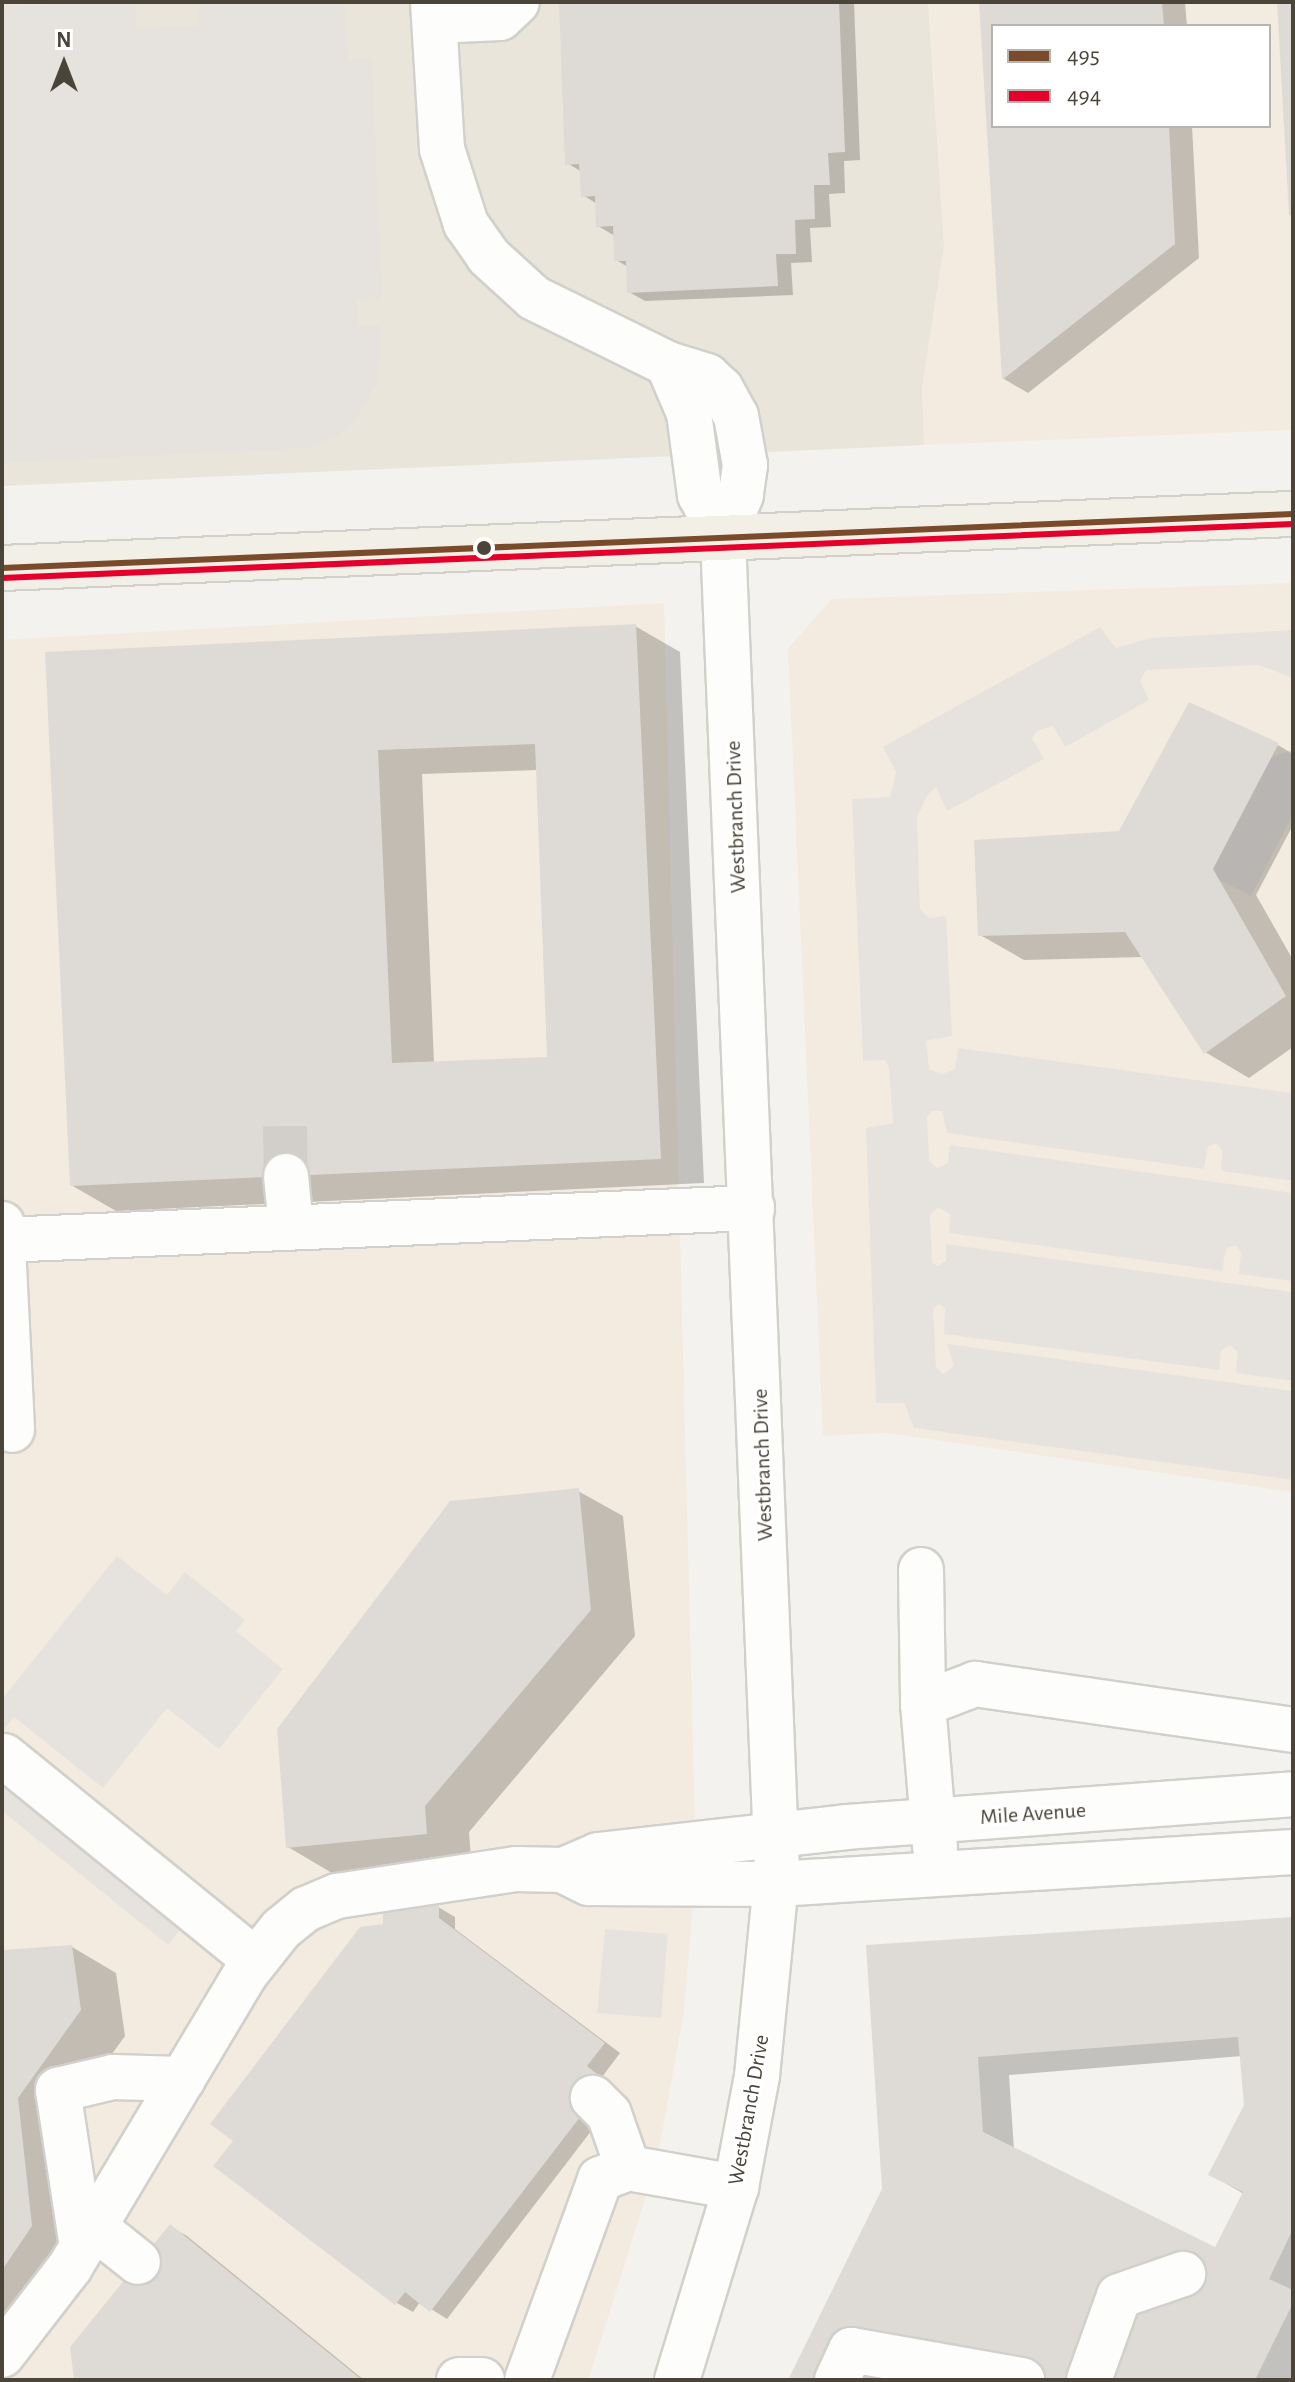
<!DOCTYPE html>
<style>
body{margin:0}
#map{position:relative;width:1295px;height:2382px;overflow:hidden;background:#f4f2ee;font-family:"Alegreya Sans",sans-serif}
div>[style]{position:absolute}
.commercial>*{inset:0;background:#f3ebdf}
.education>*{inset:0;background:#eae5da}
.parking>*{inset:0;background:#e6e3df}
.shadow>*{inset:0;background:#0003}
.building>*{inset:0;background:#dedbd6}
.minor-tunnel>*{height:44px;margin-top:-22px;transform-origin:0;background:repeating-linear-gradient(90deg,#d2cfca 0 44px,transparent 0 66px)}
.roads{filter:drop-shadow(2px 0 #d2d0cb) drop-shadow(-2px 0 #d2d0cb) drop-shadow(0 2px #d2d0cb) drop-shadow(0 -2px #d2d0cb)}
.minor>*{height:44px;margin:-22px;padding:0 22px;transform-origin:22px;border-radius:22px;background:#fdfdfc}
.major>*{height:44px;margin:-22px;padding:0 22px;transform-origin:22px;border-radius:22px;background:#f2efe6}
.bus-1>*{height:6px;margin:-3px;padding:0 3px;transform-origin:3px;border-radius:3px;background:#7a4b2a}
.bus-2>*{height:6px;margin:-3px;padding:0 3px;transform-origin:3px;border-radius:3px;background:#e4002b}
.dots>*{width:22px;height:22px;translate:-50% -50%;box-sizing:border-box;border:4px solid #fff;border-radius:50%}
span{translate:-50% -50%;white-space:nowrap;text-align:center;line-height:1.15;-webkit-text-stroke:6px #fff;paint-order:stroke}
.street-label{font-size:22px;color:#4b4439}
.frame{position:absolute;inset:0;border:4px solid #4b4439;pointer-events:none}
.legend{position:absolute;left:991px;top:24px;width:280px;height:104px;box-sizing:border-box;background:#fff;border:2px solid #b7b4b0;margin:0;padding:10px 14px;list-style:none;font-size:24px;color:#4b4439}
.legend li{display:flex;align-items:center;gap:16px;height:40px}
.legend b{width:40px;border:2px solid #b7b4b0}
.north{position:absolute;left:24px;top:24px;width:80px;height:80px;-webkit-text-stroke:6px #fff;paint-order:stroke;rotate:0deg;font-size:22px;font-weight:700;line-height:32px;text-align:center;color:#4b4439}
.north::after{content:'';display:block;margin:auto;width:28px;height:36px;background:#4b4439;clip-path:polygon(50% 0,100% 100%,50% 72%,0 100%)}
</style>
<div id="map">
<div class="commercial">
<div style="clip-path:polygon(evenodd,928px 2px,1293px 2px,1293px 430px,924px 445px,922px 388px,944px 246px,928px 2px,993px 26px,1269px 26px,1269px 126px,993px 126px,993px 26px)"></div>
<div style="clip-path:polygon(1293px 583px,1293px 1492px,887px 1433px,823px 1436px,788px 648px,832px 599px)"></div>
<div style="clip-path:polygon(664px 603px,696px 1866px,684px 2011px,657px 2161px,589px 2378px,2px 2380px,2px 640px)"></div>
</div>
<div class="education">
<div style="clip-path:polygon(2px 2px,928px 2px,944px 246px,922px 388px,924px 445px,2px 486px)"></div>
</div>
<div class="parking">
<div style="clip-path:polygon(135px 2px,136px 28px,199px 25px,199px 2px,345px 2px,348px 59px,372px 58px,382px 299px,357px 300px,359px 326px,381px 325px,378px 382px,353px 423px,334px 438px,309px 448px,2px 463px,2px 7px)"></div>
<div style="clip-path:polygon(1100px 627px,1116px 648px,1150px 638px,1293px 630px,1293px 678px,1259px 665px,1146px 670px,1140px 681px,1149px 700px,1065px 747px,1053px 726px,1037px 731px,1032px 738px,1044px 759px,947px 811px,936px 787px,928px 794px,917px 817px,920px 909px,929px 918px,946px 916px,952px 1036px,926px 1041px,929px 1069px,942px 1074px,955px 1069px,958px 1048px,1293px 1093px,1293px 1181px,1221px 1171px,1222px 1150px,1216px 1143px,1208px 1147px,1204px 1169px,947px 1133px,942px 1111px,932px 1111px,927px 1117px,929px 1161px,937px 1168px,948px 1163px,950px 1145px,1293px 1193px,1293px 1281px,1239px 1274px,1241px 1252px,1235px 1245px,1226px 1249px,1222px 1271px,949px 1233px,951px 1215px,938px 1207px,930px 1215px,932px 1262px,937px 1266px,946px 1261px,946px 1244px,1293px 1292px,1293px 1381px,1236px 1373px,1238px 1352px,1230px 1345px,1221px 1350px,1219px 1370px,944px 1334px,945px 1308px,938px 1304px,933px 1309px,936px 1367px,943px 1374px,954px 1366px,947px 1344px,1293px 1391px,1293px 1480px,914px 1428px,904px 1403px,876px 1403px,866px 1128px,893px 1123px,889px 1067px,885px 1060px,863px 1061px,852px 799px,890px 797px,896px 772px,883px 747px)"></div>
<div style="clip-path:polygon(1293px 749px,1293px 814px,1251px 896px,1204px 872px,1260px 763px)"></div>
<div style="clip-path:polygon(117px 1556px,167px 1595px,185px 1572px,245px 1620px,236px 1631px,283px 1669px,219px 1749px,167px 1708px,103px 1788px,14px 1717px,2px 1732px,2px 1699px)"></div>
<div style="clip-path:polygon(2px 1774px,186px 1923px,168px 1945px,2px 1811px)"></div>
<div style="clip-path:polygon(605px 1929px,668px 1934px,661px 2018px,597px 2013px)"></div>
</div>
<div class="shadow">
<div style="clip-path:polygon(561px 2px,854px 2px,860px 160px,844px 161px,845px 193px,829px 194px,831px 227px,810px 228px,812px 262px,791px 263px,793px 295px,645px 301px,629px 292px,628px 267px,616px 260px,615px 236px,598px 226px,597px 204px,583px 195px,582px 172px,567px 163px)"></div>
<div style="clip-path:polygon(981px 2px,1185px 2px,1187px 26px,993px 26px,993px 126px,1192px 126px,1199px 258px,1028px 393px,1004px 379px)"></div>
<div style="clip-path:polygon(evenodd,635px 626px,680px 652px,704px 1183px,116px 1211px,71px 1185px,47px 653px,635px 626px,538px 770px,549px 1058px,434px 1063px,422px 774px,538px 770px)"></div>
<div style="clip-path:polygon(1278px 745px,1293px 754px,1293px 825px,1256px 895px,1293px 960px,1293px 1047px,1249px 1078px,1205px 1052px,1143px 957px,1024px 960px,980px 935px,1120px 833px)"></div>
<div style="clip-path:polygon(578px 1491px,623px 1516px,635px 1636px,469px 1832px,471px 1859px,332px 1873px,288px 1847px)"></div>
<div style="clip-path:polygon(438px 1907px,455px 1917px,455px 1929px,620px 2053px,602px 2077px,621px 2092px,447px 2319px,420px 2302px,413px 2312px,397px 2303px,385px 1926px)"></div>
<div style="clip-path:polygon(evenodd,1293px 1919px,1293px 2380px,790px 2380px,884px 2190px,868px 1947px,1293px 1919px,1242px 2056px,1246px 2105px,1211px 2175px,1244px 2194px,1216px 2250px,1014px 2150px,1009px 2075px,1242px 2056px)"></div>
<div style="clip-path:polygon(72px 1947px,116px 1973px,125px 2036px,61px 2124px,75px 2252px,2px 2359px,2px 1952px)"></div>
<div style="clip-path:polygon(171px 2227px,187px 2236px,364px 2380px,76px 2380px)"></div>
</div>
<div class="building">
<div style="clip-path:polygon(559px 2px,839px 2px,845px 152px,828px 153px,830px 185px,814px 185px,815px 219px,795px 220px,796px 254px,776px 254px,778px 286px,627px 293px,626px 261px,614px 261px,613px 226px,596px 227px,595px 196px,581px 197px,579px 164px,565px 165px)"></div>
<div style="clip-path:polygon(979px 2px,1162px 2px,1164px 26px,993px 26px,993px 126px,1169px 126px,1175px 244px,1002px 380px)"></div>
<div style="clip-path:polygon(1277px 2px,1293px 2px,1293px 216px,1289px 215px)"></div>
<div style="clip-path:polygon(evenodd,636px 624px,661px 1159px,70px 1186px,45px 652px,636px 624px,535px 744px,547px 1057px,392px 1063px,378px 750px,535px 744px)"></div>
<div style="clip-path:polygon(1189px 702px,1279px 743px,1213px 869px,1286px 996px,1204px 1054px,1125px 932px,978px 936px,974px 840px,1119px 831px)"></div>
<div style="clip-path:polygon(579px 1488px,591px 1610px,425px 1806px,427px 1834px,286px 1848px,277px 1729px,450px 1501px)"></div>
<div style="clip-path:polygon(439px 1905px,439px 1918px,605px 2043px,587px 2066px,607px 2082px,430px 2312px,405px 2292px,395px 2305px,213px 2166px,233px 2141px,210px 2124px,360px 1927px,383px 1924px,383px 1912px)"></div>
<div style="clip-path:polygon(evenodd,1293px 1917px,1293px 2229px,1269px 2279px,1293px 2290px,1293px 2303px,1255px 2380px,788px 2380px,882px 2189px,866px 1945px,1293px 1917px,1238px 2037px,1244px 2105px,1208px 2175px,1243px 2192px,1215px 2247px,983px 2132px,978px 2057px,1238px 2037px)"></div>
<div style="clip-path:polygon(72px 1945px,81px 2010px,18px 2098px,32px 2226px,2px 2270px,2px 1950px)"></div>
<div style="clip-path:polygon(170px 2224px,362px 2380px,74px 2380px,70px 2347px)"></div>
</div>
<div class="minor-tunnel">
<div style="left:285px;top:1126px;width:50px;rotate:88.9deg"></div>
</div>
<div class="roads">
<div class="minor">
<div style="left:433px;top:2px;width:147px;rotate:86.5deg"></div>
<div style="left:442px;top:149px;width:79px;rotate:72.3deg"></div>
<div style="left:466px;top:224px;width:39px;rotate:55deg"></div>
<div style="left:488px;top:256px;width:62px;rotate:42.4deg"></div>
<div style="left:534px;top:298px;width:149px;rotate:26.2deg"></div>
<div style="left:668px;top:364px;width:41px;rotate:17.1deg"></div>
<div style="left:707px;top:376px;width:19px;rotate:43deg"></div>
<div style="left:721px;top:389px;width:31px;rotate:61deg"></div>
<div style="left:736px;top:416px;width:50px;rotate:79.6deg"></div>
<div style="left:745px;top:465px;width:30px;rotate:98deg"></div>
<div style="left:741px;top:495px;width:47px;rotate:112.7deg"></div>
<div style="left:435px;top:21px;width:65px;rotate:-2.6deg"></div>
<div style="left:500px;top:18px;width:23px;rotate:-43deg"></div>
<div style="left:668px;top:364px;width:53px;rotate:66.8deg"></div>
<div style="left:689px;top:413px;width:83px;rotate:82.4deg"></div>
<div style="left:700px;top:495px;width:49px;rotate:61.9deg"></div>
<div style="left:723px;top:538px;width:1335px;rotate:87.68deg"></div>
<div style="left:777px;top:1872px;width:205px;rotate:95.6deg"></div>
<div style="left:757px;top:2076px;width:113px;rotate:100.7deg"></div>
<div style="left:736px;top:2187px;width:202px;rotate:107deg"></div>
<div style="left:286px;top:1176px;width:51px;rotate:84.4deg"></div>
<div style="left:2px;top:1224px;width:206px;rotate:87.2deg"></div>
<div style="left:3px;top:1240px;width:750px;rotate:-2.45deg"></div>
<div style="left:921px;top:1570px;width:134px;rotate:89.1deg"></div>
<div style="left:923px;top:1704px;width:144px;rotate:85.2deg"></div>
<div style="left:923px;top:1704px;width:56px;rotate:-21deg"></div>
<div style="left:975px;top:1684px;width:321px;rotate:8.2deg"></div>
<div style="left:4px;top:1756px;width:323px;rotate:39.1deg"></div>
<div style="left:568px;top:1868px;width:33px;rotate:-23deg"></div>
<div style="left:598px;top:1855px;width:250px;rotate:-6.4deg"></div>
<div style="left:846px;top:1827px;width:448px;rotate:-4.2deg"></div>
<div style="left:628px;top:2168px;width:110px;rotate:10deg"></div>
<div style="left:94px;top:2227px;width:56px;rotate:38.5deg"></div>
<div style="left:82px;top:2247px;width:159px;rotate:-98.7deg"></div>
<div style="left:58px;top:2090px;width:57px;rotate:-13.3deg"></div>
<div style="left:113px;top:2077px;width:70px;rotate:1.6deg"></div>
<div style="left:2px;top:2355px;width:111px;rotate:-52.3deg"></div>
<div style="left:70px;top:2267px;width:343px;rotate:-59.1deg"></div>
<div style="left:246px;top:1973px;width:56px;rotate:-51.5deg"></div>
<div style="left:281px;top:1929px;width:32px;rotate:-39deg"></div>
<div style="left:306px;top:1909px;width:34px;rotate:-23deg"></div>
<div style="left:337px;top:1896px;width:181px;rotate:-8.6deg"></div>
<div style="left:516px;top:1869px;width:46px;rotate:1.2deg"></div>
<div style="left:562px;top:1870px;width:30px;rotate:26deg"></div>
<div style="left:589px;top:1883px;width:187px;rotate:0.3deg"></div>
<div style="left:776px;top:1884px;width:518px;rotate:-3.54deg"></div>
<div style="left:459px;top:2380px;width:23px"></div>
<div style="left:527px;top:2380px;width:214px;rotate:-70deg"></div>
<div style="left:600px;top:2179px;width:30px;rotate:-21deg"></div>
<div style="left:628px;top:2168px;width:57px;rotate:-109.4deg"></div>
<div style="left:609px;top:2114px;width:23px;rotate:-135deg"></div>
<div style="left:837px;top:2380px;width:33px;rotate:-65deg"></div>
<div style="left:851px;top:2350px;width:174px;rotate:10deg"></div>
<div style="left:1089px;top:2380px;width:89px;rotate:-70.3deg"></div>
<div style="left:1119px;top:2296px;width:68px;rotate:-19deg"></div>
</div>
<div class="major">
<div style="left:2px;top:568px;width:1292px;rotate:-2.4deg"></div>
</div>
</div>
<div class="bus-1">
<div style="left:2px;top:568px;width:1292px;rotate:-2.4deg"></div>
</div>
<div class="bus-2">
<div style="left:2px;top:578px;width:1292px;rotate:-2.4deg"></div>
</div>
<div class="dots">
<div style="left:484px;top:548px;background:#4b4439"></div>
</div>
<div class="street-label">
<span style="left:736px;top:817px;rotate:-92deg">Westbranch Drive</span>
<span style="left:763px;top:1465px;rotate:-92deg">Westbranch Drive</span>
<span style="left:1033px;top:1814px;rotate:-4deg">Mile Avenue</span>
<span style="left:749px;top:2110px;rotate:-80deg">Westbranch Drive</span>
</div>
<div class="frame"></div>
<ul class="legend">
<li><b style="height:10px;background:#7a4b2a"></b>495</li>
<li><b style="height:10px;background:#e4002b"></b>494</li>
</ul>
<div class="north">N</div>
</div>
